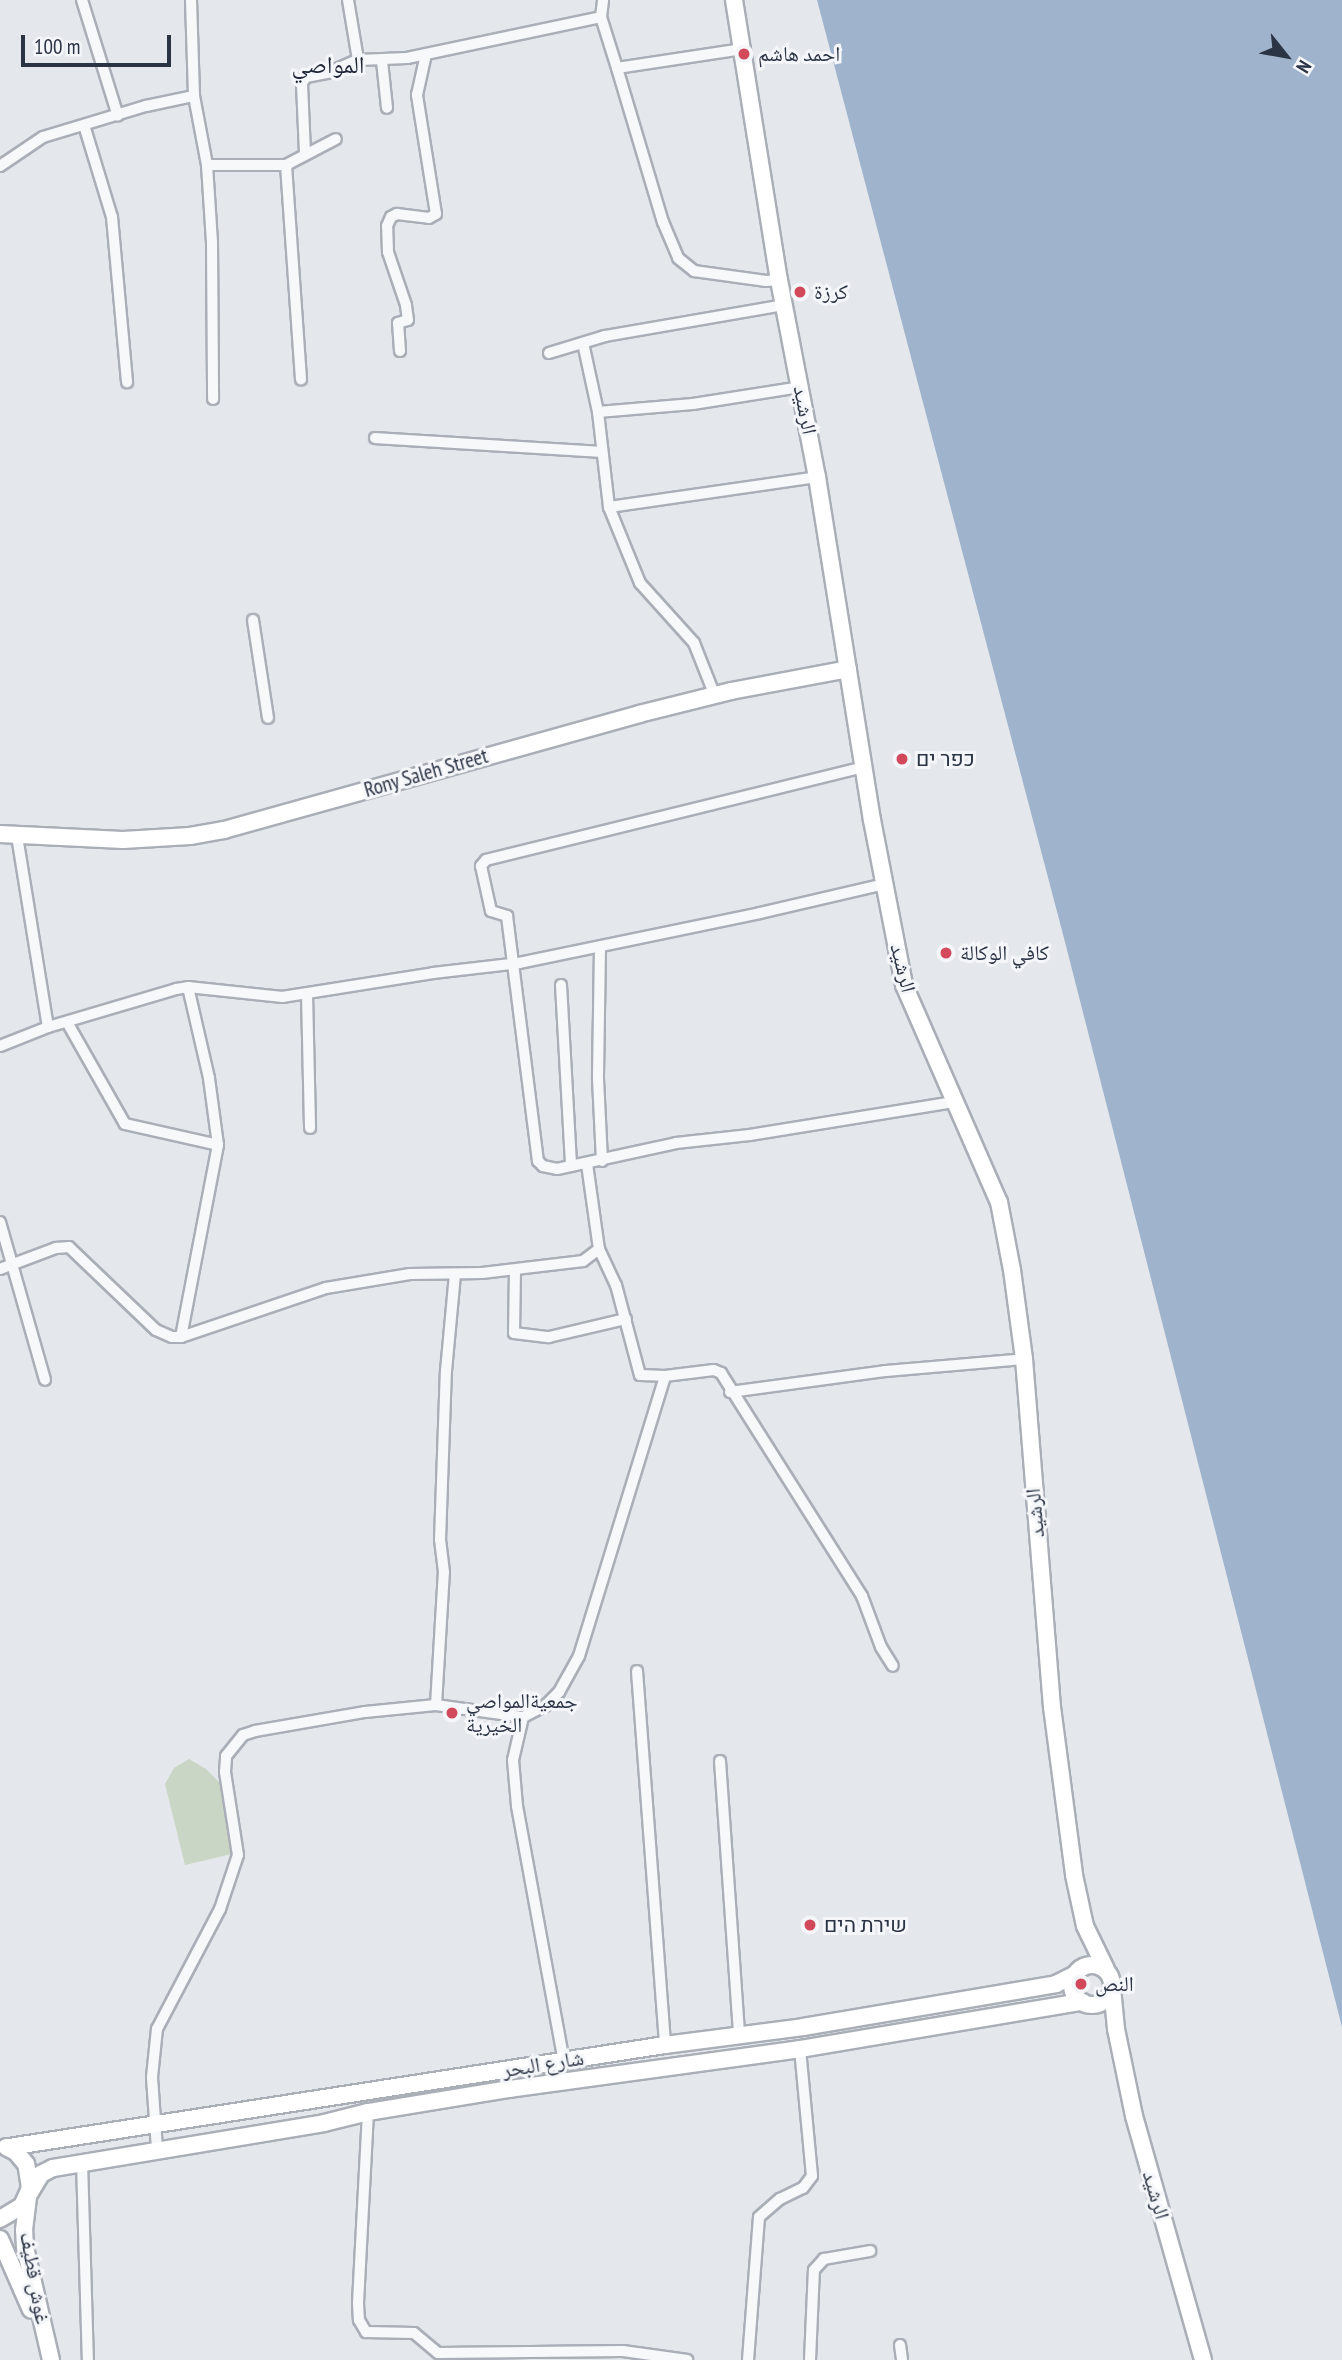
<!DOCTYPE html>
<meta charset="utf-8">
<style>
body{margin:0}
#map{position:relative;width:1342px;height:2360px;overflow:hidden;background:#e4e7ec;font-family:"PT Sans Narrow","Noto Naskh Arabic",Heebo,sans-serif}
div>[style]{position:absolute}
.green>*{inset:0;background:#c9d6c5}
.water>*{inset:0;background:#9fb4cc}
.roads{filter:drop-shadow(2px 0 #a9aeb7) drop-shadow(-2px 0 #a9aeb7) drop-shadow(0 2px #a9aeb7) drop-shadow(0 -2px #a9aeb7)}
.street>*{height:10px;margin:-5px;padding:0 5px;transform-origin:5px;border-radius:5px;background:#f7f8fa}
.secondary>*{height:16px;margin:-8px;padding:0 8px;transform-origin:8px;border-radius:8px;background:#fff}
.secondary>.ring{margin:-8px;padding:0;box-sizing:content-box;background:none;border:16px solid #fff;border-radius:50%}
.dots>*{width:19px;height:19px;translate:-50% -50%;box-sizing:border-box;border:4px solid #f4f6f9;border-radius:50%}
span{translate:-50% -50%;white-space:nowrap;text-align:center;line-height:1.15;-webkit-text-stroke:6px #f4f6f9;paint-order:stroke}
.poi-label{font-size:21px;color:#2b3445}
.left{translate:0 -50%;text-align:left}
.street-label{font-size:21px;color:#2b3445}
.quarter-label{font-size:24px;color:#1d2536}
.north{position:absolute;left:1251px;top:21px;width:70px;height:70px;-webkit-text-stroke:5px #f4f6f9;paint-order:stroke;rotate:121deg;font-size:19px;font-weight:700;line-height:28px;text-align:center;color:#2b3445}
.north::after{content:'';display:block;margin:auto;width:24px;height:32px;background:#2b3445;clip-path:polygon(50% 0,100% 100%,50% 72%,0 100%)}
.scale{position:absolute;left:21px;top:35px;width:150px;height:32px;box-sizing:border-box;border:4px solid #2b3445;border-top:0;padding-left:9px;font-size:21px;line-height:24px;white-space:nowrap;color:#2b3445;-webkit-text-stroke:5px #f4f6f9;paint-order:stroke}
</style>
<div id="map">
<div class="green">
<div style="clip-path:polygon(189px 1759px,206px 1769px,225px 1788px,232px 1854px,185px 1865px,165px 1784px,174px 1768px)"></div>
</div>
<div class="water">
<div style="clip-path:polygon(817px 0,1342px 0,1342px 2027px,1065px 942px)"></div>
</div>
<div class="roads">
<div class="street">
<div style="left:82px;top:0;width:121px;rotate:72.8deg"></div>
<div style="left:191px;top:0;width:96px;rotate:88.2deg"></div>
<div style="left:194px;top:96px;width:70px;rotate:79.3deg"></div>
<div style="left:207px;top:165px;width:77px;rotate:86.3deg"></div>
<div style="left:212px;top:242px;width:157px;rotate:89.6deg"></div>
<div style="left:348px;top:0;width:61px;rotate:80.5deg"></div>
<div style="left:601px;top:17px;width:17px;rotate:-83deg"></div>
<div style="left:382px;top:61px;width:47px;rotate:83.9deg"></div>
<div style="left:617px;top:68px;width:161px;rotate:73.4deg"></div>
<div style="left:663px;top:222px;width:39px;rotate:67deg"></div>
<div style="left:678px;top:258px;width:21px;rotate:39deg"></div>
<div style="left:694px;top:271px;width:73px;rotate:7.9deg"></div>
<div style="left:766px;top:281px;width:13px;rotate:-4deg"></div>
<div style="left:84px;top:125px;width:96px;rotate:73.1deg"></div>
<div style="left:112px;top:217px;width:166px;rotate:84.8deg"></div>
<div style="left:305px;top:153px;width:70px;rotate:-92.5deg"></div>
<div style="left:302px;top:83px;width:7px;rotate:-56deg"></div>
<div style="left:306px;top:77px;width:21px;rotate:-11deg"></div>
<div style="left:327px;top:73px;width:34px;rotate:-23deg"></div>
<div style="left:358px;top:60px;width:49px;rotate:-2.3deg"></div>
<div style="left:407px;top:58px;width:198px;rotate:-11.9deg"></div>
<div style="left:601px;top:17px;width:53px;rotate:72.6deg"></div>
<div style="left:617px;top:68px;width:127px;rotate:-8.6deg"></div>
<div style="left:207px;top:165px;width:79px"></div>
<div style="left:286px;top:165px;width:56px;rotate:-27.5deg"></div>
<div style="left:286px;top:165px;width:215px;rotate:86deg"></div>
<div style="left:0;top:166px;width:52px;rotate:-34deg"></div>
<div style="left:43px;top:137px;width:108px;rotate:-16.8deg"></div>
<div style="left:146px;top:106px;width:49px;rotate:-11.8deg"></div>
<div style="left:583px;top:343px;width:71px;rotate:77.7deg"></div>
<div style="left:598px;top:412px;width:96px;rotate:83.4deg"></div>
<div style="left:609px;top:507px;width:82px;rotate:67.8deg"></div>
<div style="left:640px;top:583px;width:81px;rotate:48deg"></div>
<div style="left:694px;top:643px;width:57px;rotate:68.4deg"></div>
<div style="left:400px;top:351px;width:28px;rotate:-94deg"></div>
<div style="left:398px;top:323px;width:10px;rotate:-17deg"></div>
<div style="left:408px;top:320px;width:15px;rotate:-98deg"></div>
<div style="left:406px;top:305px;width:56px;rotate:-108.8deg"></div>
<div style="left:388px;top:252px;width:26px;rotate:-92deg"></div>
<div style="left:387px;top:226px;width:10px;rotate:-66deg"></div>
<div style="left:391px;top:217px;width:7px;rotate:-27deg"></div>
<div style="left:397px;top:214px;width:32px;rotate:7deg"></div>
<div style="left:429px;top:218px;width:8px;rotate:-30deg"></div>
<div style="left:436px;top:214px;width:121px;rotate:-99.1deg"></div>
<div style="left:417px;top:95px;width:42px;rotate:-77.6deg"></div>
<div style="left:549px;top:353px;width:59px;rotate:-16.9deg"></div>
<div style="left:605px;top:336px;width:182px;rotate:-9.8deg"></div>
<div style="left:598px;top:412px;width:95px;rotate:-4.8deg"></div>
<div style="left:693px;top:404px;width:108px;rotate:-9deg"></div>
<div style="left:375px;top:438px;width:227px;rotate:3.5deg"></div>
<div style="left:609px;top:507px;width:210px;rotate:-8.2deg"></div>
<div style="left:253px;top:620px;width:99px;rotate:81.3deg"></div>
<div style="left:864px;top:767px;width:389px;rotate:166.2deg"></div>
<div style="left:486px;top:860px;width:8px;rotate:130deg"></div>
<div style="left:481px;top:866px;width:46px;rotate:77.5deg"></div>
<div style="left:491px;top:911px;width:17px;rotate:17deg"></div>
<div style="left:507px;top:916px;width:247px;rotate:82.8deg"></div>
<div style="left:538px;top:1161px;width:7px;rotate:45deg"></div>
<div style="left:543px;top:1166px;width:14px;rotate:12deg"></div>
<div style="left:557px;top:1169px;width:122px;rotate:-12.3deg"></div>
<div style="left:676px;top:1143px;width:74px;rotate:-6.2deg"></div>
<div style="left:750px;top:1135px;width:206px;rotate:-9.2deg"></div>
<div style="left:17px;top:836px;width:193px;rotate:80.8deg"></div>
<div style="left:600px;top:948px;width:131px;rotate:90.9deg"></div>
<div style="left:598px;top:1079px;width:82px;rotate:87.2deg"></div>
<div style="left:561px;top:985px;width:181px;rotate:86.8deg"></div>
<div style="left:307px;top:994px;width:134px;rotate:88.7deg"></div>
<div style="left:67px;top:1022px;width:117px;rotate:60.4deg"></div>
<div style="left:125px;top:1124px;width:95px;rotate:12.7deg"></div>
<div style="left:0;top:1046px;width:52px;rotate:-21.6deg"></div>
<div style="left:48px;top:1027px;width:134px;rotate:-16.5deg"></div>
<div style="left:176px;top:989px;width:12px;rotate:-9deg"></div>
<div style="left:188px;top:987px;width:95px;rotate:6.1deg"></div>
<div style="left:282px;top:997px;width:153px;rotate:-9deg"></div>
<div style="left:433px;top:973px;width:87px;rotate:-6.6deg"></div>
<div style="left:519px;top:963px;width:246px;rotate:-11.7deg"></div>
<div style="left:760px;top:913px;width:128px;rotate:-13.1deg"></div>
<div style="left:587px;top:1164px;width:86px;rotate:82deg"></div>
<div style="left:599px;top:1249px;width:40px;rotate:65deg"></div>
<div style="left:616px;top:1285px;width:93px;rotate:75.1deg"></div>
<div style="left:640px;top:1375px;width:25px;rotate:2deg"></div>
<div style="left:665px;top:1376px;width:49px;rotate:-7deg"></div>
<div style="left:714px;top:1370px;width:8px;rotate:23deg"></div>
<div style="left:721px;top:1373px;width:264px;rotate:57.7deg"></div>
<div style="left:862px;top:1596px;width:54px;rotate:69.6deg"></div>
<div style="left:881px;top:1647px;width:22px;rotate:58deg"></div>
<div style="left:0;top:1222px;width:164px;rotate:74.1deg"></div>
<div style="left:0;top:1269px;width:60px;rotate:-20.6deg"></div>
<div style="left:56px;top:1248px;width:13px;rotate:-4deg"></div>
<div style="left:69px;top:1247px;width:120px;rotate:43.7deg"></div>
<div style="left:156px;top:1330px;width:17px;rotate:24deg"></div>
<div style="left:172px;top:1337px;width:9px"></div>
<div style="left:181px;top:1337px;width:153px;rotate:-18.7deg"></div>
<div style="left:326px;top:1288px;width:85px;rotate:-9.5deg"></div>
<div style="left:410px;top:1274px;width:72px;rotate:-0.8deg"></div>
<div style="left:482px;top:1273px;width:102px;rotate:-6.8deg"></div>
<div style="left:583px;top:1261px;width:20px;rotate:-37deg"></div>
<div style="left:515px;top:1270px;width:63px;rotate:90.9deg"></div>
<div style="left:514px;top:1333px;width:35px;rotate:7deg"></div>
<div style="left:549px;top:1337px;width:79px;rotate:-13.2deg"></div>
<div style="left:181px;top:1337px;width:196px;rotate:-79.1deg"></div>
<div style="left:218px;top:1145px;width:68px;rotate:-97.7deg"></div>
<div style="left:209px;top:1078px;width:93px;rotate:-103deg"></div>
<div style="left:730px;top:1392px;width:156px;rotate:-7.7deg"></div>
<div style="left:885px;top:1371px;width:140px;rotate:-4.9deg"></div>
<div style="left:637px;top:1671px;width:375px;rotate:85.7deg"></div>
<div style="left:436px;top:1705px;width:133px;rotate:-86.6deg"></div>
<div style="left:444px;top:1572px;width:32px;rotate:-97deg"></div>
<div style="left:440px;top:1540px;width:169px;rotate:-88deg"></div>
<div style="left:446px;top:1371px;width:97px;rotate:-84.7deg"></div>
<div style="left:523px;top:1717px;width:44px;rotate:103.1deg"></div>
<div style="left:513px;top:1760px;width:46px;rotate:85deg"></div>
<div style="left:517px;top:1806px;width:259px;rotate:79.6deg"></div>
<div style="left:720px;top:1761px;width:275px;rotate:86deg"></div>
<div style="left:368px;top:2112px;width:191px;rotate:93deg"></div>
<div style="left:358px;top:2303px;width:17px;rotate:87deg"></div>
<div style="left:359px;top:2320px;width:14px;rotate:60deg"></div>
<div style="left:366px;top:2332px;width:48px;rotate:1.2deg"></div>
<div style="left:414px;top:2333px;width:31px;rotate:40deg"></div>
<div style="left:438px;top:2353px;width:185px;rotate:-0.6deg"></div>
<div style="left:623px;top:2351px;width:65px;rotate:8deg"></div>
<div style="left:157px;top:2149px;width:72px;rotate:-94deg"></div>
<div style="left:152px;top:2077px;width:48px;rotate:-84.1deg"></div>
<div style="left:157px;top:2029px;width:136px;rotate:-62.3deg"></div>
<div style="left:220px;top:1909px;width:57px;rotate:-71.6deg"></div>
<div style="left:238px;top:1855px;width:84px;rotate:-98.9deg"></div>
<div style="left:225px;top:1772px;width:16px;rotate:-86deg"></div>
<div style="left:226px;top:1756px;width:27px;rotate:-51deg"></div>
<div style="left:243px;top:1735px;width:13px;rotate:-18deg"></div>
<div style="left:255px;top:1731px;width:112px;rotate:-9.8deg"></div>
<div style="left:365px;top:1712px;width:71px;rotate:-5.6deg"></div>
<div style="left:436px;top:1705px;width:88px;rotate:7.9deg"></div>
<div style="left:523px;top:1717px;width:25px;rotate:-27deg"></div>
<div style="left:545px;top:1706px;width:20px;rotate:-45deg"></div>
<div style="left:559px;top:1692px;width:41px;rotate:-60.9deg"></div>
<div style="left:579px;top:1656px;width:293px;rotate:-72.9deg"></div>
<div style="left:82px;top:2162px;width:198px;rotate:88.3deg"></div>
<div style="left:900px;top:2345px;width:15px;rotate:82deg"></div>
<div style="left:748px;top:2360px;width:143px;rotate:-85.6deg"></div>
<div style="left:759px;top:2217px;width:28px;rotate:-41deg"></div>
<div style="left:780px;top:2199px;width:25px;rotate:-26deg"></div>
<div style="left:803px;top:2188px;width:15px;rotate:-53deg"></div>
<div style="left:812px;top:2176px;width:128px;rotate:-95.4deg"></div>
<div style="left:810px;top:2360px;width:90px;rotate:-87.5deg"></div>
<div style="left:814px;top:2270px;width:15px;rotate:-48deg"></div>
<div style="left:824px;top:2259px;width:47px;rotate:-9.9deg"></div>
</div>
<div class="secondary">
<div style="left:734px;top:0;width:284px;rotate:80.9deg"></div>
<div style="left:779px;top:280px;width:201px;rotate:79.1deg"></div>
<div style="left:817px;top:477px;width:347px;rotate:80.9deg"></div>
<div style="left:872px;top:820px;width:168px;rotate:79deg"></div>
<div style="left:904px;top:985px;width:237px;rotate:66.4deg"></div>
<div style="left:999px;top:1202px;width:69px;rotate:79.2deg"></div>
<div style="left:1012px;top:1270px;width:90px;rotate:82.3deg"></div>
<div style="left:1024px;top:1359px;width:349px;rotate:85.4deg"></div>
<div style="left:1052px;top:1707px;width:169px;rotate:82.5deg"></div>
<div style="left:1074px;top:1875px;width:52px;rotate:77.8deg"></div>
<div style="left:1085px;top:1926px;width:48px;rotate:64deg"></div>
<div style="left:0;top:834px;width:123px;rotate:2.8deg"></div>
<div style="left:123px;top:840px;width:67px;rotate:-3.4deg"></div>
<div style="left:190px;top:836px;width:35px;rotate:-10deg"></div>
<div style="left:224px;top:830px;width:431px;rotate:-15.6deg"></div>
<div style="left:639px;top:714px;width:95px;rotate:-14deg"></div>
<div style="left:731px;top:691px;width:119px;rotate:-10.6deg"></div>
<div class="ring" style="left:1072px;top:1965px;width:24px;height:24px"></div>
<div style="left:1112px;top:1988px;width:41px;rotate:84.4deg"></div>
<div style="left:1116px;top:2029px;width:89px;rotate:78.3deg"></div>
<div style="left:1134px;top:2116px;width:254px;rotate:74.2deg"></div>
<div style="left:9px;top:2147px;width:664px;rotate:-8.84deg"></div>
<div style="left:665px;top:2045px;width:139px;rotate:-7.4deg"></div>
<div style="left:803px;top:2027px;width:257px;rotate:-9.6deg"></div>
<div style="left:1056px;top:1984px;width:22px;rotate:-27deg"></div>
<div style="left:0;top:2219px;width:26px;rotate:-31deg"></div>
<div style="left:22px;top:2206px;width:20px;rotate:-66deg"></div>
<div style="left:30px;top:2188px;width:24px;rotate:-99deg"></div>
<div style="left:26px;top:2164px;width:16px;rotate:-130deg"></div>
<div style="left:16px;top:2152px;width:11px;rotate:-153deg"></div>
<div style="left:0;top:2239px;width:77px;rotate:66.4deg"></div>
<div style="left:51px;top:2360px;width:116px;rotate:-103deg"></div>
<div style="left:25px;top:2247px;width:17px;rotate:-93deg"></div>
<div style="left:24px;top:2230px;width:34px;rotate:-83deg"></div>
<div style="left:28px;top:2196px;width:26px;rotate:-59deg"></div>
<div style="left:41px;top:2174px;width:13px;rotate:-27deg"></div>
<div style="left:53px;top:2168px;width:275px;rotate:-9.4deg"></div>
<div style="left:324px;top:2123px;width:45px;rotate:-14deg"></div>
<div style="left:368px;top:2112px;width:143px;rotate:-9.3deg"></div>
<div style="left:509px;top:2089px;width:294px;rotate:-7.8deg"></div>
<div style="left:800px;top:2049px;width:286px;rotate:-9.5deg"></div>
</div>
</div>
<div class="dots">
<div style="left:744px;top:54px;background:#d1495b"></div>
<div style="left:800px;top:292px;background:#d1495b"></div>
<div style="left:902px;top:759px;background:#d1495b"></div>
<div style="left:946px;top:953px;background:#d1495b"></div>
<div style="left:452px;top:1713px;background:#d1495b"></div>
<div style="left:810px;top:1925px;background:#d1495b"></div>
<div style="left:1081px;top:1984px;background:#d1495b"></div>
</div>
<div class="poi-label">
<span class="left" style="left:758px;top:54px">احمد هاشم</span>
<span class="left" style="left:814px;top:292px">كرزة</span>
<span class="left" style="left:916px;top:759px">כפר ים</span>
<span class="left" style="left:960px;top:953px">كافي الوكالة</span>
<span class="left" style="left:466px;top:1713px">جمعيةالمواصي<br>الخيرية</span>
<span class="left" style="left:824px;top:1925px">שירת הים</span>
<span class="left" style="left:1095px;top:1984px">النص</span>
</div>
<div class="street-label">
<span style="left:805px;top:410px;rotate:79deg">الرشيد</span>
<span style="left:426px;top:773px;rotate:-16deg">Rony Saleh Street</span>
<span style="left:903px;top:968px;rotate:76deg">الرشيد</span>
<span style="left:1035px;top:1513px;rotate:-95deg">الرشيد</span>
<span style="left:543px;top:2064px;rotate:-9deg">شارع البحر</span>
<span style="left:1156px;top:2195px;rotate:74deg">الرشيد</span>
<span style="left:35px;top:2278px;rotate:80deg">غوش قطيف</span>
</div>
<div class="quarter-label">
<span style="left:328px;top:65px">المواصي</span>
</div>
<div class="north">N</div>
<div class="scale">100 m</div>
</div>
